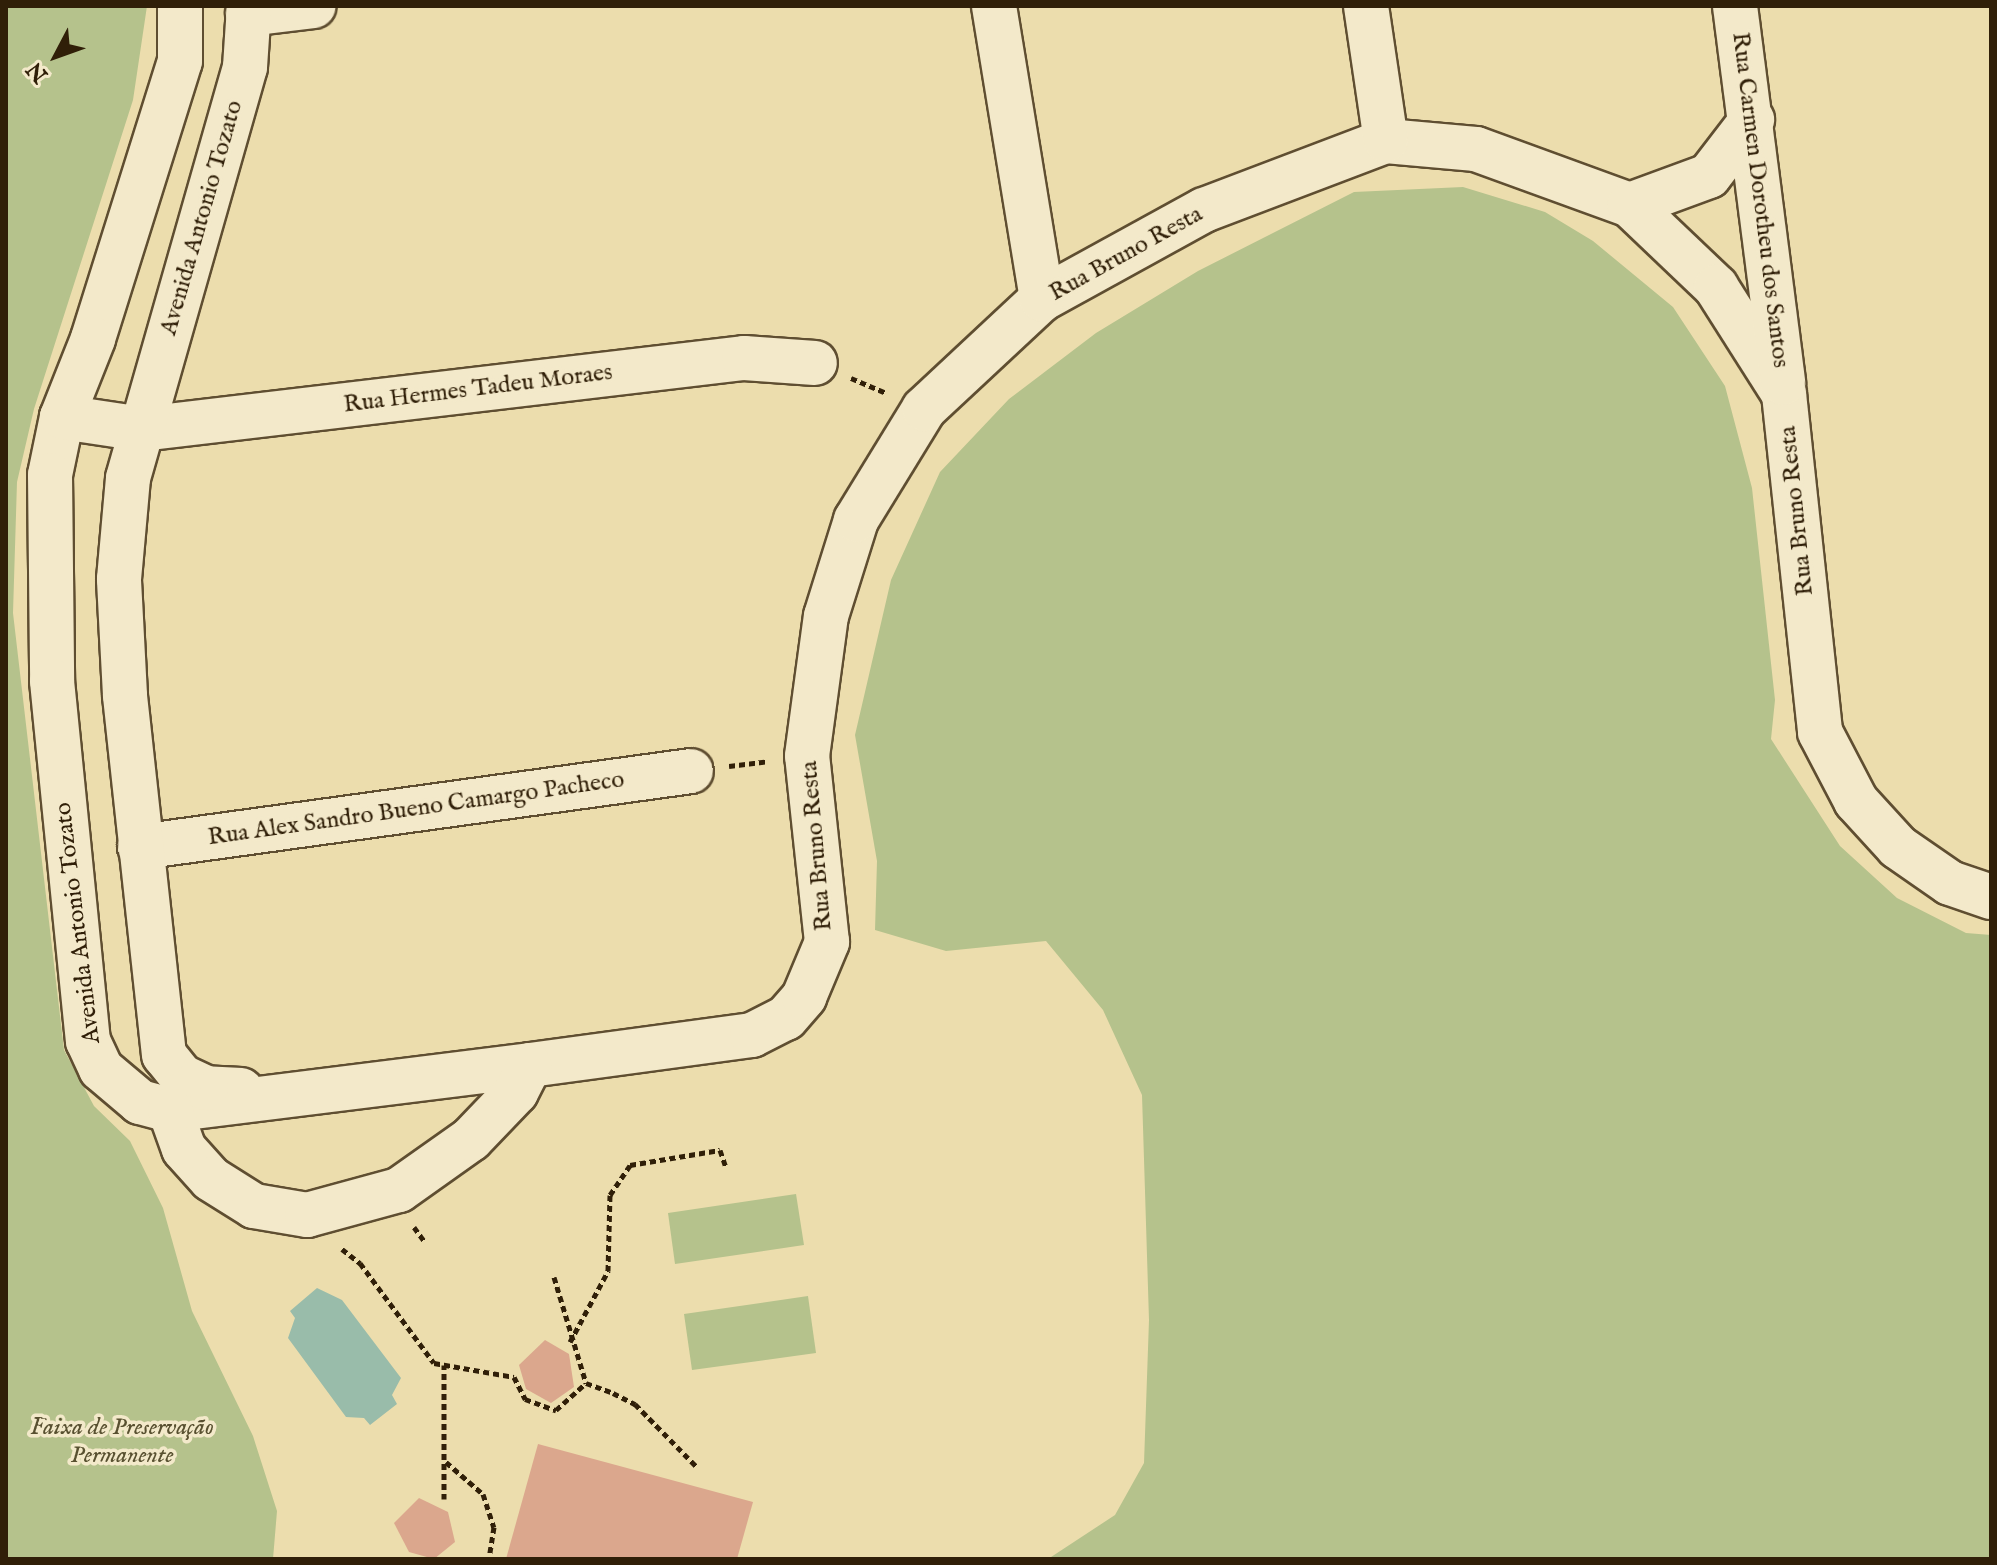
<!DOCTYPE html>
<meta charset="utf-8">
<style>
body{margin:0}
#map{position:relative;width:1997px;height:1565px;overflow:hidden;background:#ecddad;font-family:"IM FELL English",serif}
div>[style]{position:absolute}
.green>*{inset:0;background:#b5c28c}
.water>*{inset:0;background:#99bcaa}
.building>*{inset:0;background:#dba78d}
.path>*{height:5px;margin-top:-2.5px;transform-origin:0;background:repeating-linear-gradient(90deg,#301f08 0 6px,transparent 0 10px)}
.roads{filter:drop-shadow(2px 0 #5f4e31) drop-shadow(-2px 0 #5f4e31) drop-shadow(0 2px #5f4e31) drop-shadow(0 -2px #5f4e31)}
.minor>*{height:44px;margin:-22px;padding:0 22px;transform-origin:22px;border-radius:22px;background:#f3e9ca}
span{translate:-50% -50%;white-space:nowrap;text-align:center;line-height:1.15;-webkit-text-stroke:7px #f3e9ca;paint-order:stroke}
.street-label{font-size:24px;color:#301f08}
.park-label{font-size:24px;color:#585030;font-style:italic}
.frame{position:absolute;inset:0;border:8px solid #301f08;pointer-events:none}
.north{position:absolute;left:16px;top:16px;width:80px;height:80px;-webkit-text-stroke:6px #f3e9ca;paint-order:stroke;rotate:229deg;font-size:22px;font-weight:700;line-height:32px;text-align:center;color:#301f08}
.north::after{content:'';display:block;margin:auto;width:28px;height:36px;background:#301f08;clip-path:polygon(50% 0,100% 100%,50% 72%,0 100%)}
</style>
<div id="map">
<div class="green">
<div style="clip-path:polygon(6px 6px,147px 6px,133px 100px,34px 409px,17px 482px,13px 613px,64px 1050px,94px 1106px,130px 1141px,163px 1208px,192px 1311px,253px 1436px,277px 1511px,273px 1559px,6px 1559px)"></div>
<div style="clip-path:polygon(1463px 187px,1545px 212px,1593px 241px,1673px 307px,1725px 386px,1752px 488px,1775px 700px,1771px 739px,1840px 846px,1897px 898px,1966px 933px,1991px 935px,1991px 1559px,1048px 1559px,1115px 1515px,1144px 1463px,1149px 1320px,1142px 1095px,1103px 1010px,1046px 941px,946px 951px,875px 930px,877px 861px,855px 735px,891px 580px,940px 472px,1009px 399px,1096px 333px,1198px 271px,1354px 192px)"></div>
<div style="clip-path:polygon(796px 1194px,804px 1245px,675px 1264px,668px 1213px)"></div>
<div style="clip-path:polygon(808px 1296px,816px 1353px,692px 1370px,684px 1314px)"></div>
</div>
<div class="water">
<div style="clip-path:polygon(317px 1288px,342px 1300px,401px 1378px,392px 1395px,397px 1404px,370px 1425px,364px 1418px,346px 1417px,288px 1338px,295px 1318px,290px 1311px)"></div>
</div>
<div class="building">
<div style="clip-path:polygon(545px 1340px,569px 1354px,574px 1387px,551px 1403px,526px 1389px,519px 1365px)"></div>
<div style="clip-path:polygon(538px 1444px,753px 1502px,737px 1559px,506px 1559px)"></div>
<div style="clip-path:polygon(419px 1498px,448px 1512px,455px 1542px,434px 1559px,409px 1552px,394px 1523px)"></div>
</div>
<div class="path">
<div style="left:851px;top:378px;width:38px;rotate:23deg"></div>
<div style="left:729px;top:766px;width:38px;rotate:-7deg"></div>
<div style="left:414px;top:1227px;width:19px;rotate:54deg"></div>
<div style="left:342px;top:1249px;width:23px;rotate:38deg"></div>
<div style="left:360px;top:1263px;width:124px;rotate:53.5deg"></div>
<div style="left:434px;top:1363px;width:81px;rotate:9.9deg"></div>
<div style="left:514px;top:1377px;width:25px;rotate:63deg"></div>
<div style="left:525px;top:1399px;width:33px;rotate:20deg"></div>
<div style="left:556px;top:1410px;width:40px;rotate:-42deg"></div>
<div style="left:586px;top:1383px;width:29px;rotate:20deg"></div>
<div style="left:613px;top:1393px;width:25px;rotate:27deg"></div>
<div style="left:635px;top:1404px;width:88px;rotate:45.5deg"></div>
<div style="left:554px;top:1277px;width:111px;rotate:73.2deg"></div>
<div style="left:570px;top:1342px;width:81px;rotate:-61.8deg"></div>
<div style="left:608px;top:1271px;width:76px;rotate:-88.5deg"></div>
<div style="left:610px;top:1195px;width:36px;rotate:-56deg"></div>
<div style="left:630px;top:1165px;width:91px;rotate:-9.5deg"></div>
<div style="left:720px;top:1150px;width:18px;rotate:71deg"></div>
<div style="left:446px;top:1462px;width:49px;rotate:40.9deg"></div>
<div style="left:483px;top:1494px;width:35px;rotate:72deg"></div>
<div style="left:494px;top:1527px;width:32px;rotate:99deg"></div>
<div style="left:444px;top:1499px;width:134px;rotate:-90deg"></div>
</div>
<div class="roads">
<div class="minor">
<div style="left:180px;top:6px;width:55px;rotate:90deg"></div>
<div style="left:180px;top:61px;width:291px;rotate:107.4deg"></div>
<div style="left:93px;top:339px;width:84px;rotate:111.7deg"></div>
<div style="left:62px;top:417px;width:59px;rotate:101.7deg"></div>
<div style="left:50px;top:475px;width:206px;rotate:89.4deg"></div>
<div style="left:52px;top:681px;width:362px;rotate:84.3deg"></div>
<div style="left:88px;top:1041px;width:31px;rotate:65deg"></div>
<div style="left:101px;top:1069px;width:51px;rotate:40.2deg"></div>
<div style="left:140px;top:1102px;width:31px;rotate:15deg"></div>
<div style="left:170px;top:1110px;width:363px;rotate:-7.1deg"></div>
<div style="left:530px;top:1065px;width:224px;rotate:-7.7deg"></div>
<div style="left:752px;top:1035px;width:38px;rotate:-27deg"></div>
<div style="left:786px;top:1018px;width:28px;rotate:-49deg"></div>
<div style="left:804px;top:997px;width:60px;rotate:-67.3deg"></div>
<div style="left:827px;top:942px;width:187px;rotate:-96.1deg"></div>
<div style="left:807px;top:756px;width:141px;rotate:-82.3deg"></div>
<div style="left:826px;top:616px;width:101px;rotate:-72.6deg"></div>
<div style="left:856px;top:520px;width:130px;rotate:-58.5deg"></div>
<div style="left:924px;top:409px;width:161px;rotate:-43deg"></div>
<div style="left:1042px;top:299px;width:185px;rotate:-28.8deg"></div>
<div style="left:1204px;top:210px;width:195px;rotate:-20.8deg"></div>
<div style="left:1386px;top:141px;width:90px;rotate:5.1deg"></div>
<div style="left:1476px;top:149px;width:164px;rotate:20deg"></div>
<div style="left:1630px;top:205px;width:119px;rotate:43.6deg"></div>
<div style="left:1716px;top:287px;width:127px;rotate:57.6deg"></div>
<div style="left:1784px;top:394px;width:340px;rotate:83.9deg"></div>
<div style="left:1820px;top:732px;width:78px;rotate:62.4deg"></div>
<div style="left:1856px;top:801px;width:62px;rotate:47.6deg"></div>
<div style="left:1898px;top:847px;width:63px;rotate:34.7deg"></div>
<div style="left:1950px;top:883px;width:43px;rotate:18.9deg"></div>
<div style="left:994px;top:6px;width:297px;rotate:80.7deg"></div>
<div style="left:1366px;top:6px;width:136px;rotate:81.6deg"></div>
<div style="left:1735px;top:6px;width:380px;rotate:82.7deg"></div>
<div style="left:248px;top:14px;width:66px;rotate:-6.9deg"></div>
<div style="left:1630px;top:205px;width:84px;rotate:-20.2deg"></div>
<div style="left:1709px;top:176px;width:71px;rotate:-52.5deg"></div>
<div style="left:62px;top:417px;width:81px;rotate:8.5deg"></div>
<div style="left:142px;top:429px;width:606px;rotate:-6.73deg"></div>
<div style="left:744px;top:358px;width:71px;rotate:4deg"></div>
<div style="left:140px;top:847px;width:556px;rotate:-7.85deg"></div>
<div style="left:241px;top:1090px;width:35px;rotate:-177deg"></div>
<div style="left:206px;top:1088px;width:26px;rotate:-155deg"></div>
<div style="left:182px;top:1077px;width:28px;rotate:-129deg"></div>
<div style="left:164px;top:1055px;width:362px;rotate:-96.2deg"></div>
<div style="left:125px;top:695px;width:116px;rotate:-93deg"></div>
<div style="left:119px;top:579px;width:101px;rotate:-84.9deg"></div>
<div style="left:128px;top:478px;width:427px;rotate:-74.1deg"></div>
<div style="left:245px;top:67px;width:61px;rotate:-86.2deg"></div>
<div style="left:170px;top:1110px;width:41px;rotate:70.3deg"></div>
<div style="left:184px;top:1149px;width:40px;rotate:48deg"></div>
<div style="left:211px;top:1179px;width:51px;rotate:32.1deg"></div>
<div style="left:254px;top:1206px;width:54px;rotate:9.6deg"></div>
<div style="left:307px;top:1215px;width:95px;rotate:-15.2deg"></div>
<div style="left:399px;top:1190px;width:88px;rotate:-35.3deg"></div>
<div style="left:471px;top:1139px;width:65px;rotate:-46.2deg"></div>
<div style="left:516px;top:1092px;width:30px;rotate:-63deg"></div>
</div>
</div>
<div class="street-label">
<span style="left:1760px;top:200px;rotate:83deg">Rua Carmen Dorotheu dos Santos</span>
<span style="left:202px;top:218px;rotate:-74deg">Avenida Antonio Tozato</span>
<span style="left:1126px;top:254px;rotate:-29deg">Rua Bruno Resta</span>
<span style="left:478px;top:389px;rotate:-7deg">Rua Hermes Tadeu Moraes</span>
<span style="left:1797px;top:511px;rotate:-96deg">Rua Bruno Resta</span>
<span style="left:416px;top:809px;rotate:-8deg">Rua Alex Sandro Bueno Camargo Pacheco</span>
<span style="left:817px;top:846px;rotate:-95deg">Rua Bruno Resta</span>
<span style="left:78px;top:923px;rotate:-97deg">Avenida Antonio Tozato</span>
</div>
<div class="park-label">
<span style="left:122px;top:1442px">Faixa de Preservação<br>Permanente</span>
</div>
<div class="frame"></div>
<div class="north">N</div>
</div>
